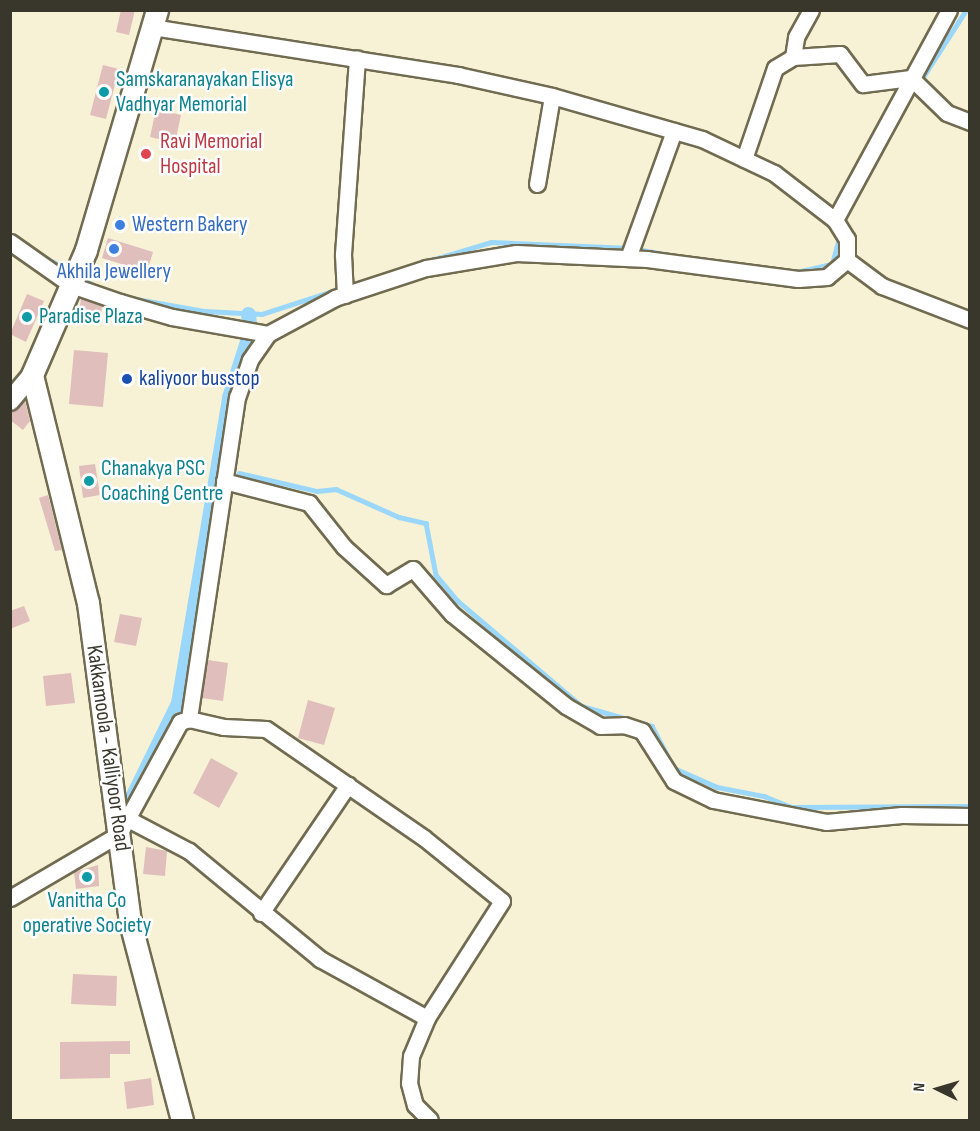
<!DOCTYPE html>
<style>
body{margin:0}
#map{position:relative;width:980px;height:1131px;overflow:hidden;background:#f7f2d5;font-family:"Sofia Sans Condensed",sans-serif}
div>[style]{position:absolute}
.stream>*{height:4.5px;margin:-2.25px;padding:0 2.25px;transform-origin:2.25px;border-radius:2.25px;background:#9ad7fa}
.canal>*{height:15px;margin:-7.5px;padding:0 7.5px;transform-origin:7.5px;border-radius:7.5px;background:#9ad7fa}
.building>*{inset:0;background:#e0bebb}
.roads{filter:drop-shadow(2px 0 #706b51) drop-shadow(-2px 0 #706b51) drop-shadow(0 2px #706b51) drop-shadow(0 -2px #706b51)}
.minor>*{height:15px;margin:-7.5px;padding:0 7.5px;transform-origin:7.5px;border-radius:7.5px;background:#fff}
.tertiary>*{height:18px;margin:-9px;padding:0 9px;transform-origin:9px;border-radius:9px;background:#fff}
.secondary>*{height:21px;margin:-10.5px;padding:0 10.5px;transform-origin:10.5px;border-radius:10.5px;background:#fff}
.dots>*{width:16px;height:16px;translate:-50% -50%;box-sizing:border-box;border:3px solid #fff;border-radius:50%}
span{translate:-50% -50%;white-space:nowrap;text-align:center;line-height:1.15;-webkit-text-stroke:5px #fff;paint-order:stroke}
.culture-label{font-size:22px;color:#0d838f}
.left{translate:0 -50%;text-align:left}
.health-label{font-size:22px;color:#be3a42}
.shop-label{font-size:22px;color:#366cbe}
.transit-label{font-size:22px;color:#164399}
.street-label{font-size:22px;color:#39372b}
.frame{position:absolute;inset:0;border:12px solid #39372b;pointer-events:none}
.north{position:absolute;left:908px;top:1059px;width:60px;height:60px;-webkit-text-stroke:4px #fff;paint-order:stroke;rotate:275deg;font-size:16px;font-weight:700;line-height:24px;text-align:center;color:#39372b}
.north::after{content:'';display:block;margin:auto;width:21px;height:27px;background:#39372b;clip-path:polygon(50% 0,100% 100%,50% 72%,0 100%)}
</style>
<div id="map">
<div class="stream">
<div style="left:905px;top:105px;width:113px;rotate:-57.3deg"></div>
<div style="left:39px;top:254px;width:29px;rotate:29deg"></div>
<div style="left:428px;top:261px;width:66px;rotate:-16.8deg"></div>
<div style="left:491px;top:242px;width:139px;rotate:2.5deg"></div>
<div style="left:630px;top:248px;width:42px;rotate:9.7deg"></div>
<div style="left:797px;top:272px;width:36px;rotate:-13deg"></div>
<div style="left:832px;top:264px;width:30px;rotate:-75deg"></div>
<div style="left:87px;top:281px;width:13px;rotate:32deg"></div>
<div style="left:131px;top:298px;width:75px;rotate:10deg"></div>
<div style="left:205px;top:311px;width:57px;rotate:3deg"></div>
<div style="left:262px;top:314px;width:136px;rotate:-18deg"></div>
<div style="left:216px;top:469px;width:1px"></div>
<div style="left:239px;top:473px;width:80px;rotate:13deg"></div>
<div style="left:317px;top:491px;width:19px;rotate:-6deg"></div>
<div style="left:336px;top:489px;width:69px;rotate:24deg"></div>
<div style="left:399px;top:517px;width:28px;rotate:13deg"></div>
<div style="left:426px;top:523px;width:53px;rotate:79.1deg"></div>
<div style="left:436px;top:575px;width:34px;rotate:50deg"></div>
<div style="left:458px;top:601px;width:162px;rotate:40.3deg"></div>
<div style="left:582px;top:706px;width:73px;rotate:15.9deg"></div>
<div style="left:652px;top:726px;width:47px;rotate:62.4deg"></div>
<div style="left:674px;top:768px;width:47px;rotate:23.8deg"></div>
<div style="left:717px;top:787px;width:48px;rotate:10.8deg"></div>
<div style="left:764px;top:796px;width:29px;rotate:22deg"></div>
<div style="left:791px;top:807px;width:179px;rotate:-0.3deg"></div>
</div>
<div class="canal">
<div style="left:248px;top:314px;width:9px;rotate:84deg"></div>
<div style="left:129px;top:803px;width:111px;rotate:-63.9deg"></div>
<div style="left:178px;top:703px;width:310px;rotate:-80.5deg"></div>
<div style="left:229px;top:397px;width:62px;rotate:-72.1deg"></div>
</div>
<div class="building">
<div style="clip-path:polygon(121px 10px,135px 10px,129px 35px,116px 32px)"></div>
<div style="clip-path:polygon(103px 65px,119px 69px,106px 119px,90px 115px)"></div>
<div style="clip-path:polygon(156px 109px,181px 115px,175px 143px,150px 137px)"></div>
<div style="clip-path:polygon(108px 238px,153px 252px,147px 272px,102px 258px)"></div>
<div style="clip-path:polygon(27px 294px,44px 301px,26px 342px,10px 334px)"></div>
<div style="clip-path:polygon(81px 299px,102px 306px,101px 316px,79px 312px)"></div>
<div style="clip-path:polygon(74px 350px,108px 353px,103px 407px,69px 404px)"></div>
<div style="clip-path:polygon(25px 401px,30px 421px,23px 430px,10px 420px,10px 413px)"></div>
<div style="clip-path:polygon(95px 464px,100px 495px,83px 498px,79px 466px)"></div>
<div style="clip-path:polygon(48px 495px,62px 550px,55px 551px,39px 498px)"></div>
<div style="clip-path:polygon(24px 606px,30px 621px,10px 629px,10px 611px)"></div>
<div style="clip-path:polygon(120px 614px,142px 618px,136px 646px,114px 642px)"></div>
<div style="clip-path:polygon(208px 660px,228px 663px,223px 701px,202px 698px)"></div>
<div style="clip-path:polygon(71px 673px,75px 703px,46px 706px,43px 676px)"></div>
<div style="clip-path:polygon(308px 700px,335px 708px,324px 745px,298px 738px)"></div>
<div style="clip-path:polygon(211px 758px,238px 773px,219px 808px,193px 793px)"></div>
<div style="clip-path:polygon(146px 847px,167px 851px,165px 876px,143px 874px)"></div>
<div style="clip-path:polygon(98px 865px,99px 886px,76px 889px,74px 872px)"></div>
<div style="clip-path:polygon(73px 974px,117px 976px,116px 1006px,71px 1004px)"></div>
<div style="clip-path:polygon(130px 1041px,130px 1054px,110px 1054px,110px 1078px,60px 1079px,60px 1042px)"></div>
<div style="clip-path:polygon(151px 1078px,154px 1105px,127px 1109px,124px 1082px)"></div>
</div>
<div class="roads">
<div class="minor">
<div style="left:152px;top:27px;width:310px;rotate:8.9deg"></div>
<div style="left:458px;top:75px;width:96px;rotate:12.6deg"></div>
<div style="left:552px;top:96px;width:156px;rotate:16deg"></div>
<div style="left:702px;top:139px;width:80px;rotate:25.3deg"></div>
<div style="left:774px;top:173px;width:77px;rotate:37.6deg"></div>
<div style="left:835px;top:220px;width:22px;rotate:58deg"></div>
<div style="left:847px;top:239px;width:21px;rotate:90deg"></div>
<div style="left:847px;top:260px;width:26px;rotate:140deg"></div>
<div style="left:827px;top:277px;width:29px;rotate:176deg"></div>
<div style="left:798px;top:279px;width:152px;rotate:-172.5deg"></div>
<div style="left:647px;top:259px;width:131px;rotate:-177.4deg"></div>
<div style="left:516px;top:253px;width:91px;rotate:170.5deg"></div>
<div style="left:426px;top:268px;width:96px;rotate:161.8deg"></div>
<div style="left:335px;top:298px;width:76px;rotate:151.8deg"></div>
<div style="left:268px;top:334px;width:32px;rotate:125deg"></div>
<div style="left:250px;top:360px;width:39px;rotate:109deg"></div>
<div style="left:237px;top:397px;width:326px;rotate:98.5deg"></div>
<div style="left:793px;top:57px;width:47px;rotate:-3.7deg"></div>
<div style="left:840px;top:54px;width:38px;rotate:53deg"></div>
<div style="left:863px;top:84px;width:48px;rotate:-7.1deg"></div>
<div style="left:911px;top:78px;width:50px;rotate:44.2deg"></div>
<div style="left:947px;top:113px;width:25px;rotate:21deg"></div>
<div style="left:744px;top:159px;width:96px;rotate:-71.2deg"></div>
<div style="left:775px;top:68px;width:21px;rotate:-31deg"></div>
<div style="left:793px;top:57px;width:20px;rotate:-81deg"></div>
<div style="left:796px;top:37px;width:31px;rotate:-61deg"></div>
<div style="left:537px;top:184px;width:89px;rotate:-80.3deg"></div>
<div style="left:835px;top:220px;width:239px;rotate:-61.5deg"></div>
<div style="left:10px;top:242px;width:75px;rotate:35.2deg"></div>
<div style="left:71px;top:285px;width:52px;rotate:19.1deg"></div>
<div style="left:120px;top:302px;width:54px;rotate:16.1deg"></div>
<div style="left:172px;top:317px;width:97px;rotate:10deg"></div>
<div style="left:628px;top:258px;width:135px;rotate:-70.1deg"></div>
<div style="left:847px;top:260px;width:44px;rotate:36.6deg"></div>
<div style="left:882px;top:286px;width:94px;rotate:21.1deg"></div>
<div style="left:345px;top:295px;width:41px;rotate:-92.8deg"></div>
<div style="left:343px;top:254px;width:196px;rotate:-85.9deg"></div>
<div style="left:224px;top:481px;width:88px;rotate:14.5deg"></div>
<div style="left:309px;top:503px;width:56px;rotate:51.5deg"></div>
<div style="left:344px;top:547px;width:57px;rotate:42.1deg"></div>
<div style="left:386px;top:585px;width:31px;rotate:-31deg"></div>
<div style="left:413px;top:569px;width:60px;rotate:49.1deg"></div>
<div style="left:452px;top:614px;width:146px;rotate:38.9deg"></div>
<div style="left:566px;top:706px;width:39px;rotate:30deg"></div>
<div style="left:600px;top:726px;width:24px;rotate:-2deg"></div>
<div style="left:624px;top:725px;width:19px;rotate:18deg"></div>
<div style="left:642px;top:731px;width:59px;rotate:57.4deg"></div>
<div style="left:674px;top:781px;width:43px;rotate:26deg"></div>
<div style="left:713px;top:800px;width:115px;rotate:11deg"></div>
<div style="left:826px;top:822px;width:76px;rotate:-5.3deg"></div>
<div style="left:902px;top:815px;width:68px;rotate:0.8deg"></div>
<div style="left:128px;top:819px;width:69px;rotate:27.7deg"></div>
<div style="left:189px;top:851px;width:170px;rotate:39.5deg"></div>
<div style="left:320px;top:959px;width:122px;rotate:28.9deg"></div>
<div style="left:10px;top:898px;width:126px;rotate:-30.4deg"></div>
<div style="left:119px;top:834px;width:128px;rotate:-61.4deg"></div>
<div style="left:180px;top:722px;width:9px;rotate:-18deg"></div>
<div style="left:189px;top:719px;width:36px;rotate:13deg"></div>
<div style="left:224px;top:727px;width:42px;rotate:2.7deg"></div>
<div style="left:266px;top:729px;width:192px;rotate:34.6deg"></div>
<div style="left:424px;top:838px;width:100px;rotate:38.9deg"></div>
<div style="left:502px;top:901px;width:139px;rotate:122.7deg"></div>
<div style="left:427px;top:1018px;width:41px;rotate:112.8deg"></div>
<div style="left:411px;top:1056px;width:27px;rotate:94deg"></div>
<div style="left:409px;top:1083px;width:23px;rotate:75deg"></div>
<div style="left:415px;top:1105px;width:21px;rotate:45deg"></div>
<div style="left:261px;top:913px;width:155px;rotate:-55.8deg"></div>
</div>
<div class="tertiary">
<div style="left:10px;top:401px;width:34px;rotate:-50deg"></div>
</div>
<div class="secondary">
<div style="left:157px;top:10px;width:250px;rotate:106.5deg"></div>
<div style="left:86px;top:250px;width:136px;rotate:113.4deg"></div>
<div style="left:32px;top:375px;width:235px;rotate:76.2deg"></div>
<div style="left:88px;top:603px;width:322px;rotate:82.5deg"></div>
<div style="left:130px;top:922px;width:205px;rotate:75.3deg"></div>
</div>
</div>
<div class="dots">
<div style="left:104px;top:92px;background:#0f9aa8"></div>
<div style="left:146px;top:154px;background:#e0444e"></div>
<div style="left:120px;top:225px;background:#3f7fe0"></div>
<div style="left:114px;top:249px;background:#3f7fe0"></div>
<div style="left:27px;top:317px;background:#0f9aa8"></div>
<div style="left:127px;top:379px;background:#1a4fb4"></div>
<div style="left:89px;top:481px;background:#0f9aa8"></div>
<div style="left:87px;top:877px;background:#0f9aa8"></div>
</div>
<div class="culture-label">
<span class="left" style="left:116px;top:92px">Samskaranayakan Elisya<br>Vadhyar Memorial</span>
<span class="left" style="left:39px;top:317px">Paradise Plaza</span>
<span class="left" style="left:101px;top:481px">Chanakya PSC<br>Coaching Centre</span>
<span style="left:87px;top:913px">Vanitha Co<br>operative Society</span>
</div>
<div class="health-label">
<span class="left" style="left:160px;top:154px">Ravi Memorial<br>Hospital</span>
</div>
<div class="shop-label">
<span class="left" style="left:132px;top:225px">Western Bakery</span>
<span style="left:114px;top:272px">Akhila Jewellery</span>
</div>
<div class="transit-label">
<span class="left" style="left:139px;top:379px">kaliyoor busstop</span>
</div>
<div class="street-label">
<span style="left:108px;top:748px;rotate:82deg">Kakkamoola - Kalliyoor Road</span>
</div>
<div class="frame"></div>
<div class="north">N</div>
</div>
